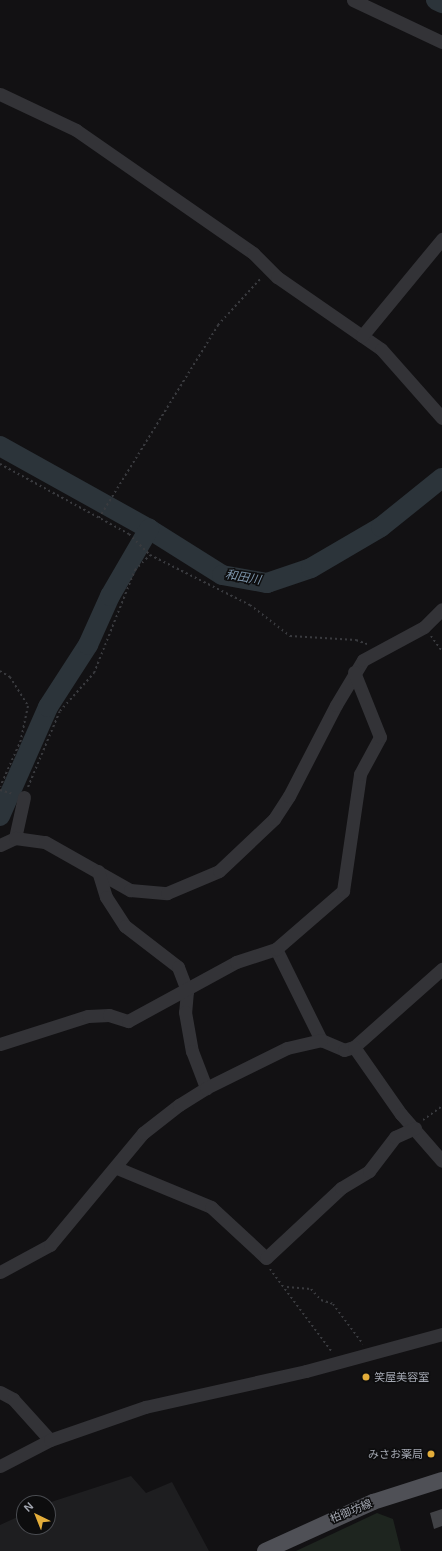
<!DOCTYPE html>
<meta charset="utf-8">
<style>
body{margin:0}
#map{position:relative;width:442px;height:1551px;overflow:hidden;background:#121113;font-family:Arial,"Noto Sans JP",sans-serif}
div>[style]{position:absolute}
.built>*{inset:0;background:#1e1e20}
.green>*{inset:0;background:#1e251f}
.river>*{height:20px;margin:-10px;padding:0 10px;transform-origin:10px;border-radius:10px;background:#2c343a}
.building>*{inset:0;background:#414246}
.path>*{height:2px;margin-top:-1px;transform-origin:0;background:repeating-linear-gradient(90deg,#393a3e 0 2px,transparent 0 5px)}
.minor>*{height:13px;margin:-6.5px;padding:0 6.5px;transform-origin:6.5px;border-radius:6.5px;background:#333337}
.major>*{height:16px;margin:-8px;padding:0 8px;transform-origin:8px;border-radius:8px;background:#4f5056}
.dots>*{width:11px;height:11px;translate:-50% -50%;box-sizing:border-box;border:2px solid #0d0d0e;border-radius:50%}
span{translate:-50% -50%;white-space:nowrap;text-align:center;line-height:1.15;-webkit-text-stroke:3px #0d0d0e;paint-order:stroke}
.poi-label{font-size:11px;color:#a4a8b2}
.left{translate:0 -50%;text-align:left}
.right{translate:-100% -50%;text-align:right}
.street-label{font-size:11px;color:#a4a8b2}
.water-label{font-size:12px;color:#7d95ab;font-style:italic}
.north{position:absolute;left:16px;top:1495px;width:40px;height:40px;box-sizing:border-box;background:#0d0d0e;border:1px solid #494b50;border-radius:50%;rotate:317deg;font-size:11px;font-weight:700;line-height:16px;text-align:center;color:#a4a8b2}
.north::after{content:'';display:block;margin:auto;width:14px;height:18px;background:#e3ad3a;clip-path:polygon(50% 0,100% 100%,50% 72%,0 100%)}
</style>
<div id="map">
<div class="built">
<div style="clip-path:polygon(131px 1476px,146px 1493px,172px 1482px,209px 1551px,0 1551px,0 1525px,24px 1514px,24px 1527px,48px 1527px,48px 1503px)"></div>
</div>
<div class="green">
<div style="clip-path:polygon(377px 1513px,393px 1519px,401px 1551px,296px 1551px)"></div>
</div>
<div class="river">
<div style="left:436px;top:0;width:7px;rotate:27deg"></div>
<div style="left:0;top:446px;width:171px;rotate:29.1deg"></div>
<div style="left:149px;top:529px;width:86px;rotate:32.2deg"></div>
<div style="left:222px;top:575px;width:46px;rotate:10.1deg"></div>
<div style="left:267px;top:583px;width:46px;rotate:-18.8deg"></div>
<div style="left:311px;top:568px;width:81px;rotate:-30.4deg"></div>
<div style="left:381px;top:527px;width:78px;rotate:-38.8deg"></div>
<div style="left:0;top:816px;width:119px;rotate:-66.2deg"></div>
<div style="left:48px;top:707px;width:74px;rotate:-57.2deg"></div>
<div style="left:88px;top:645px;width:54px;rotate:-65.8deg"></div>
<div style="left:110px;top:596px;width:78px;rotate:-59.8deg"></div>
</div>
<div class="building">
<div style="clip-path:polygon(442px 1509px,442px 1526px,434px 1529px,430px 1513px)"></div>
</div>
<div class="path">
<div style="left:0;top:464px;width:147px;rotate:28.5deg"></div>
<div style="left:129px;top:534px;width:30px;rotate:45deg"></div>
<div style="left:150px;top:555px;width:112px;rotate:26.6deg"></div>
<div style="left:250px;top:605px;width:51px;rotate:37.8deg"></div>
<div style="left:290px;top:636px;width:66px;rotate:3.5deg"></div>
<div style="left:356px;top:640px;width:12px;rotate:20deg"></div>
<div style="left:99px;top:518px;width:227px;rotate:-58.3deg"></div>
<div style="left:218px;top:325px;width:64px;rotate:-47.5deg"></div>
<div style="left:431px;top:636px;width:19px;rotate:54deg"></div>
<div style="left:0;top:671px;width:12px;rotate:31deg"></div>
<div style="left:10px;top:677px;width:34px;rotate:58deg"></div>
<div style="left:28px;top:706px;width:35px;rotate:102deg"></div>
<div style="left:21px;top:740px;width:51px;rotate:114.1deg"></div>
<div style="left:28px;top:787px;width:82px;rotate:-67.2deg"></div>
<div style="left:60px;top:711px;width:51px;rotate:-48.2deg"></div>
<div style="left:94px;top:673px;width:111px;rotate:-68.3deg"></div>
<div style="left:135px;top:570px;width:21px;rotate:-45deg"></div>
<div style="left:0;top:790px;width:14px;rotate:17deg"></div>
<div style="left:423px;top:1120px;width:24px;rotate:-36deg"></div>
<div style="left:270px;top:1269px;width:104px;rotate:53.2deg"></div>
<div style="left:287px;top:1287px;width:24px;rotate:5deg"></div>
<div style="left:311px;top:1289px;width:15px;rotate:48deg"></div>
<div style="left:321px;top:1300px;width:13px;rotate:18deg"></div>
<div style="left:333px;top:1304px;width:50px;rotate:53.1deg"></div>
</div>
<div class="minor">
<div style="left:353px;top:0;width:98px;rotate:25.3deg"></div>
<div style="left:0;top:94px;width:84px;rotate:25.3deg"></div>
<div style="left:76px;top:130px;width:216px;rotate:34.8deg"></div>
<div style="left:253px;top:253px;width:34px;rotate:45deg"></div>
<div style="left:277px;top:277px;width:126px;rotate:34.7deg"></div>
<div style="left:381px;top:349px;width:92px;rotate:48.5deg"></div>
<div style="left:362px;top:336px;width:126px;rotate:-50.5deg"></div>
<div style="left:15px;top:838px;width:42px;rotate:-77.6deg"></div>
<div style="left:0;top:845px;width:17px;rotate:-25deg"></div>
<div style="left:15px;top:838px;width:30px;rotate:8deg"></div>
<div style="left:45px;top:842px;width:98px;rotate:29.5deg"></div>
<div style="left:130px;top:890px;width:37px;rotate:5deg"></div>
<div style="left:167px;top:893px;width:56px;rotate:-22.9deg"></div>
<div style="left:219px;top:871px;width:76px;rotate:-43.4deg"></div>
<div style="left:274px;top:819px;width:27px;rotate:-57deg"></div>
<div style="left:289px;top:796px;width:102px;rotate:-62.7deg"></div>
<div style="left:336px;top:705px;width:52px;rotate:-59deg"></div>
<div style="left:363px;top:660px;width:69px;rotate:-28.4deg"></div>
<div style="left:424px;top:627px;width:25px;rotate:-45deg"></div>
<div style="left:98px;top:871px;width:27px;rotate:73deg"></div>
<div style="left:106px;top:897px;width:35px;rotate:57deg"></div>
<div style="left:125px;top:926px;width:67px;rotate:37.7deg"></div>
<div style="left:178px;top:967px;width:26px;rotate:69deg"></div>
<div style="left:187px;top:991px;width:21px;rotate:95deg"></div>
<div style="left:185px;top:1012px;width:40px;rotate:80deg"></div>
<div style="left:192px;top:1051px;width:40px;rotate:69deg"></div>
<div style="left:276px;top:949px;width:102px;rotate:63.7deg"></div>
<div style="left:321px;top:1040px;width:25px;rotate:23deg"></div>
<div style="left:344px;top:1050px;width:10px;rotate:-17deg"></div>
<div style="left:354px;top:1047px;width:118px;rotate:-41.6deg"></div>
<div style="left:0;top:1044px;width:92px;rotate:-17.7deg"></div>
<div style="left:88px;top:1016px;width:21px;rotate:-3deg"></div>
<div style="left:109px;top:1015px;width:20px;rotate:18deg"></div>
<div style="left:128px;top:1021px;width:123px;rotate:-28.6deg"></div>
<div style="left:236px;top:962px;width:42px;rotate:-18deg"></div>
<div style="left:276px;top:949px;width:89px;rotate:-40.9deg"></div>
<div style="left:343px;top:891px;width:118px;rotate:-81.7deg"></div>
<div style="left:360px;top:774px;width:42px;rotate:-61.6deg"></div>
<div style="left:380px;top:737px;width:70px;rotate:-111.8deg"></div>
<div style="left:354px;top:1047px;width:82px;rotate:55deg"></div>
<div style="left:401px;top:1114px;width:62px;rotate:48.9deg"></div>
<div style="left:117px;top:1168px;width:102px;rotate:22.5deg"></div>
<div style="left:211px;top:1207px;width:75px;rotate:42.8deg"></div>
<div style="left:266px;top:1258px;width:103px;rotate:-43deg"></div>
<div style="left:341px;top:1188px;width:33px;rotate:-31deg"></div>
<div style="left:369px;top:1171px;width:43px;rotate:-52.6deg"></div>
<div style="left:395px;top:1137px;width:22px;rotate:-24deg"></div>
<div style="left:0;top:1272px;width:57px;rotate:-28.4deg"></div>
<div style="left:50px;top:1245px;width:146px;rotate:-50.3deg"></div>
<div style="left:143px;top:1133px;width:46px;rotate:-37.9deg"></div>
<div style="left:179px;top:1105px;width:32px;rotate:-32deg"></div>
<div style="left:206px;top:1088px;width:90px;rotate:-26.3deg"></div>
<div style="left:287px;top:1048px;width:35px;rotate:-13deg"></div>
<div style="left:0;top:1392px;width:15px;rotate:28deg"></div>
<div style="left:13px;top:1399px;width:55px;rotate:47.9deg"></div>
<div style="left:0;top:1466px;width:56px;rotate:-27.5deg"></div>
<div style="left:50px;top:1440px;width:101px;rotate:-19.2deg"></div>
<div style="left:145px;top:1407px;width:165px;rotate:-12.6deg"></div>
<div style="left:306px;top:1371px;width:141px;rotate:-15.2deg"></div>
</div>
<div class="major">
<div style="left:265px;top:1551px;width:119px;rotate:-24.4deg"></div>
<div style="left:373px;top:1502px;width:72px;rotate:-17.7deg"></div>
</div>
<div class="dots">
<div style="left:366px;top:1377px;background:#e3ad3a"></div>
<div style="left:431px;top:1454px;background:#e3ad3a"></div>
</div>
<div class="poi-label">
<span class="left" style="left:374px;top:1377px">笑屋美容室</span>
<span class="right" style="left:423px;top:1454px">みさお薬局</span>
</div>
<div class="street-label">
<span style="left:351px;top:1511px;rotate:-22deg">柏御坊線</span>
</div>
<div class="water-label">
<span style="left:243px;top:578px;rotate:10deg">和田川</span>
</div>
<div class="north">N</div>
</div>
